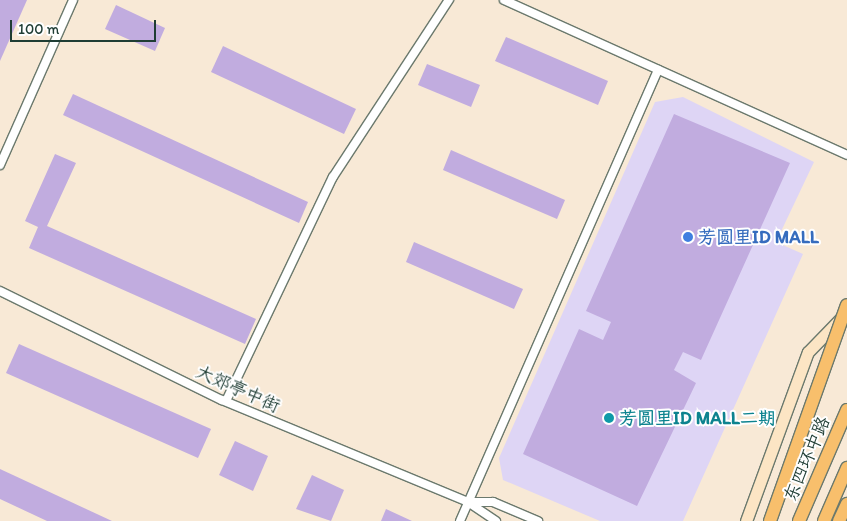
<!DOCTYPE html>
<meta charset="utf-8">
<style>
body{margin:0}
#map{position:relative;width:847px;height:521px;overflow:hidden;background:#f8e9d6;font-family:Itim,"LXGW WenKai TC",sans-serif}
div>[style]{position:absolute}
.built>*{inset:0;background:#ded5f5}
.building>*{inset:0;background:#c1acdf}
.roads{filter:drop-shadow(1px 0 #6b796d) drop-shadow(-1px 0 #6b796d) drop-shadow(0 1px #6b796d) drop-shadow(0 -1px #6b796d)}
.minor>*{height:8px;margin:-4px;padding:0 4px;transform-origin:4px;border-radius:4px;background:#fff}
.secondary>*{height:11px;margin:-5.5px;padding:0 5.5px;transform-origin:5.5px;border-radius:5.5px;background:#fce5c4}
.trunk>*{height:12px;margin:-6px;padding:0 6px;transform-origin:6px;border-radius:6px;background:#f8bf6c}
.bridges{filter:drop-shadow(1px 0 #6b796d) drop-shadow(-1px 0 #6b796d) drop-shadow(0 1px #6b796d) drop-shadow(0 -1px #6b796d)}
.trunk-bridge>*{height:12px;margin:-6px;padding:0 6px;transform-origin:6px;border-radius:6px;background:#f8bf6c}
.dots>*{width:14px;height:14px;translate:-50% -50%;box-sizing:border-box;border:2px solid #fff;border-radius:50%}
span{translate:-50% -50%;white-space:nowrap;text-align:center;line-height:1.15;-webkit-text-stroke:4px #fff;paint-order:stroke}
.shop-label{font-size:18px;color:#366cbe;font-weight:700}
.left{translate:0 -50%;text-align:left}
.street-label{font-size:18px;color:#1f3d34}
.culture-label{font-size:18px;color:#0d838f;font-weight:700}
.scale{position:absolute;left:10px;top:20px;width:146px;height:22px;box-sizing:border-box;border:2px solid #1f3d34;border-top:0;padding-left:6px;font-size:15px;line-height:18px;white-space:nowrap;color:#1f3d34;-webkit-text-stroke:4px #fff;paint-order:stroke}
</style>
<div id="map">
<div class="built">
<div style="clip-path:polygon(683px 97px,814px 162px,776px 242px,803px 254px,683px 521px,600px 521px,503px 480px,499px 458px,655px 102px)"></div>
</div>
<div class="building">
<div style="clip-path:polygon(0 0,27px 0,0 61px)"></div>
<div style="clip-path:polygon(116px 5px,165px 28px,155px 51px,105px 29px)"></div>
<div style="clip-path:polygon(506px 37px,608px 81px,598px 105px,495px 61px)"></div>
<div style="clip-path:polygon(223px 46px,356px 109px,344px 134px,211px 72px)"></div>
<div style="clip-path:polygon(427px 64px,480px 85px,471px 107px,418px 85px)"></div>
<div style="clip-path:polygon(73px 94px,308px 202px,299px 223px,63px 115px)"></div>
<div style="clip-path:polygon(674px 114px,790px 163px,701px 360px,683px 352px,674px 370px,696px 383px,637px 506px,523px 454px,579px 329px,603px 340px,611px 322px,586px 311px)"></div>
<div style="clip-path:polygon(451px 150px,565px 200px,557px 219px,443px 170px)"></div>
<div style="clip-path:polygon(55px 154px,76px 163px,47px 226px,256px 319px,245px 344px,29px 248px,38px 227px,25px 221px)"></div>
<div style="clip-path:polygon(414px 242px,523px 289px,514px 309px,406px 262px)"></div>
<div style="clip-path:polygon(19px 344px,211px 429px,198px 458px,6px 373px)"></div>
<div style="clip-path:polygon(235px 441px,268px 456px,253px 491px,219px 475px)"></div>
<div style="clip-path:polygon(0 469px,112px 521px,47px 521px,0 499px)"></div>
<div style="clip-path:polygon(312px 475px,344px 490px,331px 521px,296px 509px)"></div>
<div style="clip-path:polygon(386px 509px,412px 521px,381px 521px)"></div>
</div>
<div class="roads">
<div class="minor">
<div style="left:504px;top:0;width:376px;rotate:24.3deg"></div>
<div style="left:0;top:165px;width:180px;rotate:-66.1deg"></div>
<div style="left:0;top:291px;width:247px;rotate:26.2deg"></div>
<div style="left:222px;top:400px;width:266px;rotate:22.5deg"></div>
<div style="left:226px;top:401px;width:248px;rotate:-64.5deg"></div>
<div style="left:333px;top:177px;width:212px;rotate:-56.8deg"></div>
<div style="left:460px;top:521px;width:493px;rotate:-66.3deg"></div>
<div style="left:496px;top:521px;width:34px;rotate:-146deg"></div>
<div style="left:468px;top:502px;width:25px"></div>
<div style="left:493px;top:502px;width:49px;rotate:22.9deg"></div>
</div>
<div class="secondary">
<div style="left:746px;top:521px;width:180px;rotate:-69.9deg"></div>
<div style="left:808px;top:352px;width:49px;rotate:-45.8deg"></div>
</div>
<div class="trunk">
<div style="left:799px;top:521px;width:121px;rotate:-66.6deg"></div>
<div style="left:824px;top:521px;width:58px;rotate:-66.5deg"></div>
<div style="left:839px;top:521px;width:19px;rotate:-65deg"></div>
</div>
</div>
<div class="bridges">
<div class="trunk-bridge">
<div style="left:770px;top:521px;width:229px;rotate:-70.4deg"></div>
</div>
</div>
<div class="dots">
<div style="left:688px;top:237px;background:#3f7fe0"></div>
<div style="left:609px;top:418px;background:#0f9aa8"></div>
</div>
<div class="shop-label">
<span class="left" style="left:698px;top:237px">芳圆里ID MALL</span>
</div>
<div class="street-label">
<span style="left:238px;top:389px;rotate:24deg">大郊亭中街</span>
<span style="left:807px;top:459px;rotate:-67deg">东四环中路</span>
</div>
<div class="culture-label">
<span class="left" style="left:619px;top:418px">芳圆里ID MALL二期</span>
</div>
<div class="scale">100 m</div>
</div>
